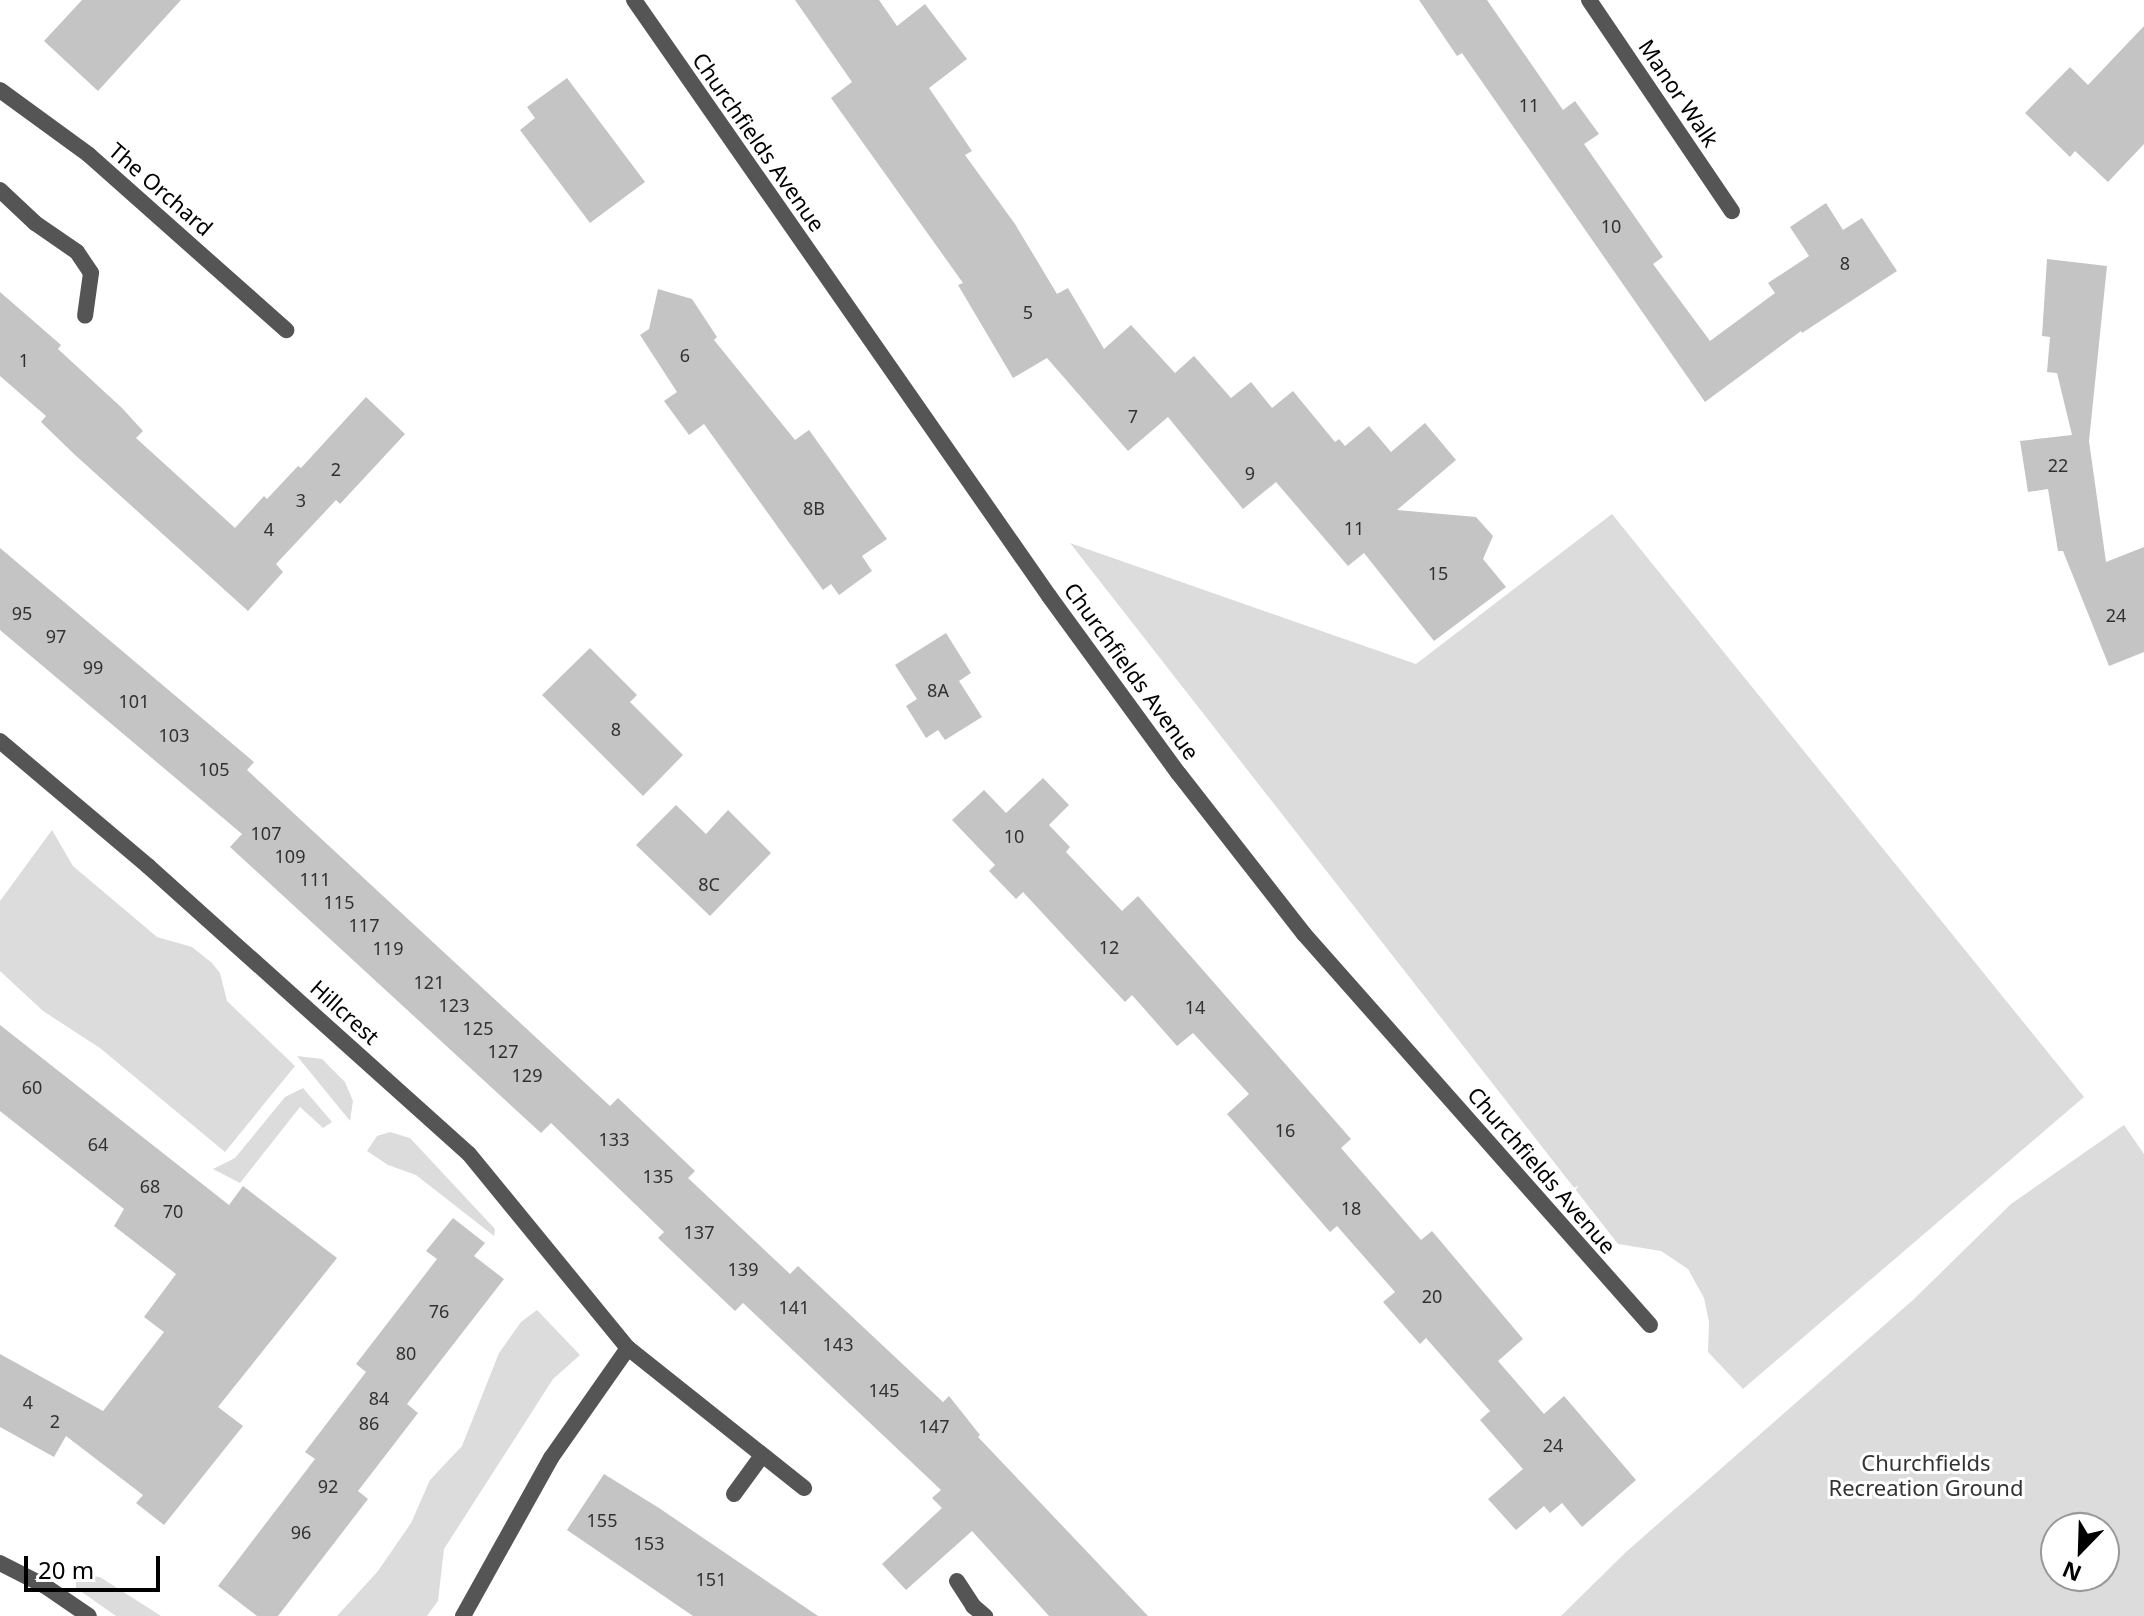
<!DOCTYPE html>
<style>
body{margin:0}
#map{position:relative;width:2144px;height:1616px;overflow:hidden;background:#fff;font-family:"Noto Sans",sans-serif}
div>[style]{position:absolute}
.green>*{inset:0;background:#dcdcdc}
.building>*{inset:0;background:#c4c4c4}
.lane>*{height:16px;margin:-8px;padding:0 8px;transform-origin:8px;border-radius:8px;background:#555}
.street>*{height:16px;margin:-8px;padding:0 8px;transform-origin:8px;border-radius:8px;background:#555}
span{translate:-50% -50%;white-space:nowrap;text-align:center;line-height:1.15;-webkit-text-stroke:6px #fff;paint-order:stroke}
.number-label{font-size:18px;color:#313131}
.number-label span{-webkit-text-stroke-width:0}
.street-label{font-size:22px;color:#000}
.park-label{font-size:22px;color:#333}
.north{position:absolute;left:2040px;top:1512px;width:80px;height:80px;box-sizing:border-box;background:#fff;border:2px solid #999;border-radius:50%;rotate:203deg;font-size:22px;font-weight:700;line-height:32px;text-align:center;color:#000}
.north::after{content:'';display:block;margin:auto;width:28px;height:36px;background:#000;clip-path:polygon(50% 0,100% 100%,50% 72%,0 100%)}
.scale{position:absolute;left:24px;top:1556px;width:136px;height:36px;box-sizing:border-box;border:4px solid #000;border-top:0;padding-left:10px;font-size:24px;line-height:28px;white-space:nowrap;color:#000;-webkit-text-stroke:6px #fff;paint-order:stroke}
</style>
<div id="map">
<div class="green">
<div style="clip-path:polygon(1612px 514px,2084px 1097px,1743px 1389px,1708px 1352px,1709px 1322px,1704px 1298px,1688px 1269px,1661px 1251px,1618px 1244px,1070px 543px,1416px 664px)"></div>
<div style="clip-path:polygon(52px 830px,73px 866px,157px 937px,192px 947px,212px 963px,220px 973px,227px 1001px,295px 1066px,225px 1152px,100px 1048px,43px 1011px,0 971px,0 901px)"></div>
<div style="clip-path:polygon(297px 1056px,322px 1059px,345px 1082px,353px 1101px,350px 1121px)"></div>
<div style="clip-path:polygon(303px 1088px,332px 1122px,323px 1128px,300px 1107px,240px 1183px,213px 1169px,235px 1158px,285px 1097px)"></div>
<div style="clip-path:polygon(evenodd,2124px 1125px,2144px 1154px,2144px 1616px,1561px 1616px,1626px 1552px,1914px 1299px,2011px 1204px,2124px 1125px,2056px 1528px,2104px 1528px,2104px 1576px,2056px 1576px,2056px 1528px)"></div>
<div style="clip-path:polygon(390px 1132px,410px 1138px,495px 1229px,494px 1236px,416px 1175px,388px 1165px,367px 1151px,377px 1136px)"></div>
<div style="clip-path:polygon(537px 1310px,580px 1355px,553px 1379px,444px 1549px,438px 1601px,427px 1616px,337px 1616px,378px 1571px,411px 1523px,430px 1480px,462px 1446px,499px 1353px,521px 1322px)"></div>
<div style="clip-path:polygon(85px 1575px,100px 1577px,161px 1616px,116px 1616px,76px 1588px,76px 1577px)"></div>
</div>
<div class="building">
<div style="clip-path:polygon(82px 0,181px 0,98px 91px,44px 41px)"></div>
<div style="clip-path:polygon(795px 0,879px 0,897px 26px,925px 4px,967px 59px,929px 88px,972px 151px,965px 155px,1015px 224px,1057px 294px,1068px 288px,1104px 349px,1131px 325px,1175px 373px,1194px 356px,1231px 398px,1251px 382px,1272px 408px,1293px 391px,1335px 442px,1339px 439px,1345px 446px,1369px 426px,1391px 452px,1425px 423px,1456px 460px,1397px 510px,1476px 517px,1493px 536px,1483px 559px,1506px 587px,1434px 641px,1364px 553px,1348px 566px,1276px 482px,1243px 509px,1168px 417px,1128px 451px,1047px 358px,1013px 378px,958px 285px,963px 283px,831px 98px,852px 82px)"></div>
<div style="clip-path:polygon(1419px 0,1487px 0,1563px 110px,1575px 101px,1599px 134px,1584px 144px,1663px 257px,1653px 264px,1710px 341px,1775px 293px,1768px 283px,1809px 256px,1790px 227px,1826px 203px,1843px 230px,1862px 218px,1897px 271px,1802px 333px,1801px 331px,1705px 402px,1462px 53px,1457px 56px)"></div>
<div style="clip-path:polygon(2144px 26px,2144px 144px,2108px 182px,2075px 151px,2070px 157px,2025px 113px,2070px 67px,2088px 85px)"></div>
<div style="clip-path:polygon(567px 78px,645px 182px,590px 223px,520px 130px,535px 118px,527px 107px)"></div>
<div style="clip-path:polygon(2047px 259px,2107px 266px,2089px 441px,2106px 562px,2144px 547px,2144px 652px,2109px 666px,2063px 551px,2058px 551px,2048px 489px,2028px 492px,2020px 441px,2072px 435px,2057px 373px,2047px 372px,2050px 337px,2042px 336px)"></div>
<div style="clip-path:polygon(658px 289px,692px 299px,717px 337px,714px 340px,795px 440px,809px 430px,887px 539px,862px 556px,872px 571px,839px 595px,831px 584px,823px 590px,704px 424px,689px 435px,664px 401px,677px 392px,640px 335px,649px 329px)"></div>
<div style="clip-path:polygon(0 292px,61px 345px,58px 349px,122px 408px,143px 431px,136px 438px,235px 528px,264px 496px,267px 499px,298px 466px,301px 468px,366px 397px,405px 434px,340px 504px,336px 500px,276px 564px,283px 572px,248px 611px,74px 454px,41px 422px,46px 416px,0 376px)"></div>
<div style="clip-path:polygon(0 548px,254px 762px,247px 770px,610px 1106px,618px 1098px,695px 1171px,688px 1178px,790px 1274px,798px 1266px,943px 1402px,949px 1396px,980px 1435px,978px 1437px,1148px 1616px,1049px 1616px,972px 1531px,906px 1590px,882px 1564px,942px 1508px,932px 1498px,941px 1490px,743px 1303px,735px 1311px,658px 1238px,664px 1232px,551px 1123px,541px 1133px,230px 847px,242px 834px,0 630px)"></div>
<div style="clip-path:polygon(946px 633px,971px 673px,959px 681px,982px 717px,945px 740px,938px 730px,926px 738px,906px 706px,917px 699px,895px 665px)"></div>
<div style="clip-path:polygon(590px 648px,637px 695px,630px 702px,683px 755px,643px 796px,542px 695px)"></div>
<div style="clip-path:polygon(1043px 778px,1069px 805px,1049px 825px,1070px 847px,1066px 852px,1122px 911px,1138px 896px,1351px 1139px,1341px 1148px,1421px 1240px,1432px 1231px,1523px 1339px,1498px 1361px,1544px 1414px,1564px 1396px,1636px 1480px,1582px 1527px,1562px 1503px,1550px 1513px,1544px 1506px,1516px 1530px,1488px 1499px,1523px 1469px,1480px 1420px,1490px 1411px,1426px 1338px,1420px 1344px,1383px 1302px,1395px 1292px,1337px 1226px,1330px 1232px,1227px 1114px,1249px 1094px,1193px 1033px,1177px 1046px,1132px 995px,1125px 1002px,1023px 892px,1016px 899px,989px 871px,995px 865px,952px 820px,984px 790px,1006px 813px)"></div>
<div style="clip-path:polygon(676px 805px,706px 834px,728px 810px,771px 853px,710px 916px,636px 845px)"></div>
<div style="clip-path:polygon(0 1025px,229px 1205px,243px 1186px,337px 1258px,218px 1407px,243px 1426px,164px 1525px,136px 1503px,143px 1495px,66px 1436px,54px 1457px,0 1427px,0 1354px,103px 1411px,164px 1332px,144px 1317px,176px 1274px,114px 1226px,124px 1209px,0 1111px)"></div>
<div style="clip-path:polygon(453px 1218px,485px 1243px,474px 1256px,504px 1279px,407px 1404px,418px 1413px,358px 1491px,368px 1499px,278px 1616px,257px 1616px,218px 1586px,315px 1459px,305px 1452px,366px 1372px,356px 1364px,437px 1259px,426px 1251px)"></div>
<div style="clip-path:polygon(604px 1474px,659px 1508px,818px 1616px,693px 1616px,567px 1530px)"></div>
</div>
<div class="lane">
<div style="left:0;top:190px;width:48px;rotate:43.3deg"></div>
<div style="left:35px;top:223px;width:51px;rotate:34.6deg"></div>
<div style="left:77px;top:252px;width:25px;rotate:56deg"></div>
<div style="left:91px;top:273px;width:43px;rotate:97.9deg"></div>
</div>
<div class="street">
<div style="left:634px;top:0;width:726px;rotate:55.15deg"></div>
<div style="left:1049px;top:596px;width:220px;rotate:53.9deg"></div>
<div style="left:1179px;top:774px;width:203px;rotate:52deg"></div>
<div style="left:1304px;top:934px;width:522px;rotate:48.49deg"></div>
<div style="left:1589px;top:0;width:255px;rotate:55.9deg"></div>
<div style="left:0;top:90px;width:110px;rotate:36.1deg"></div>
<div style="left:89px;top:155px;width:264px;rotate:41.6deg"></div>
<div style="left:0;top:741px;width:194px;rotate:40.2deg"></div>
<div style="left:148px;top:866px;width:431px;rotate:41.9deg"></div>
<div style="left:469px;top:1154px;width:251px;rotate:50.7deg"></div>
<div style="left:628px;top:1348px;width:134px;rotate:125deg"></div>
<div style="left:551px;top:1458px;width:181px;rotate:119.1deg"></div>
<div style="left:628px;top:1348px;width:225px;rotate:38.5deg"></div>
<div style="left:734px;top:1494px;width:46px;rotate:-53.9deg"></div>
<div style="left:0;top:1563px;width:51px;rotate:27.1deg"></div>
<div style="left:45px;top:1586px;width:53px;rotate:34.3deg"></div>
<div style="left:957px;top:1581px;width:30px;rotate:57deg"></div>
<div style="left:973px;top:1606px;width:16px;rotate:40deg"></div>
</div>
<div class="number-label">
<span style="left:1529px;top:105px">11</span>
<span style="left:1611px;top:226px">10</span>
<span style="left:1845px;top:263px">8</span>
<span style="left:1028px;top:312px">5</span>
<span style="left:685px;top:355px">6</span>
<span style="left:24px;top:360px">1</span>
<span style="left:1133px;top:416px">7</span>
<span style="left:2058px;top:465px">22</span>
<span style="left:336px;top:469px">2</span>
<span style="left:1250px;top:473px">9</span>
<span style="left:301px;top:500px">3</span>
<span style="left:814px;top:508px">8B</span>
<span style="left:1354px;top:528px">11</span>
<span style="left:269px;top:529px">4</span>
<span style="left:1438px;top:573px">15</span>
<span style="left:22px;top:613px">95</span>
<span style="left:2116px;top:615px">24</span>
<span style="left:56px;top:636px">97</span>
<span style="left:93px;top:667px">99</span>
<span style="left:938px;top:690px">8A</span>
<span style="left:134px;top:701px">101</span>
<span style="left:616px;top:729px">8</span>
<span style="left:174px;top:735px">103</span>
<span style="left:214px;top:769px">105</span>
<span style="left:266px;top:833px">107</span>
<span style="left:1014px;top:836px">10</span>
<span style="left:290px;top:856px">109</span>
<span style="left:315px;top:879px">111</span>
<span style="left:709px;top:884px">8C</span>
<span style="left:339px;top:902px">115</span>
<span style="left:364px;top:925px">117</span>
<span style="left:1109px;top:947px">12</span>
<span style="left:388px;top:948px">119</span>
<span style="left:429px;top:982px">121</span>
<span style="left:454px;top:1005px">123</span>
<span style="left:1195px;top:1007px">14</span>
<span style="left:478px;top:1028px">125</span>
<span style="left:503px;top:1051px">127</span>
<span style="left:527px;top:1075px">129</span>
<span style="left:32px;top:1087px">60</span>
<span style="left:1285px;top:1130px">16</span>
<span style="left:614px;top:1139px">133</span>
<span style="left:98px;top:1144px">64</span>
<span style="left:658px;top:1176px">135</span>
<span style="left:150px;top:1186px">68</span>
<span style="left:1351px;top:1208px">18</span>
<span style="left:173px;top:1211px">70</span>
<span style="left:699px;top:1232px">137</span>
<span style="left:743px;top:1269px">139</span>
<span style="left:1432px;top:1296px">20</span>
<span style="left:794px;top:1307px">141</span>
<span style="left:439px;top:1311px">76</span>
<span style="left:838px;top:1344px">143</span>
<span style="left:406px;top:1353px">80</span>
<span style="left:884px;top:1390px">145</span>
<span style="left:379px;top:1398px">84</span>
<span style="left:28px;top:1402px">4</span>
<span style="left:55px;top:1421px">2</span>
<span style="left:369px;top:1423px">86</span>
<span style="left:934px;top:1426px">147</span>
<span style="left:1553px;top:1445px">24</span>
<span style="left:328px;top:1486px">92</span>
<span style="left:602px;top:1520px">155</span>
<span style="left:301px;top:1532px">96</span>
<span style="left:649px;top:1543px">153</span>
<span style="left:711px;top:1579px">151</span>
</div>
<div class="street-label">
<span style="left:1679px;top:93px;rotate:56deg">Manor Walk</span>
<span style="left:759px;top:142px;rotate:55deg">Churchfields Avenue</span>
<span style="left:161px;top:189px;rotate:41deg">The Orchard</span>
<span style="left:1132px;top:671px;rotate:54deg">Churchfields Avenue</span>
<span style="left:345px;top:1012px;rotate:42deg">Hillcrest</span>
<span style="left:1542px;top:1170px;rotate:49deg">Churchfields Avenue</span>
</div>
<div class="park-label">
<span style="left:1926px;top:1475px">Churchfields<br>Recreation Ground</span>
</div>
<div class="north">N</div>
<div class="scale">20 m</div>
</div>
